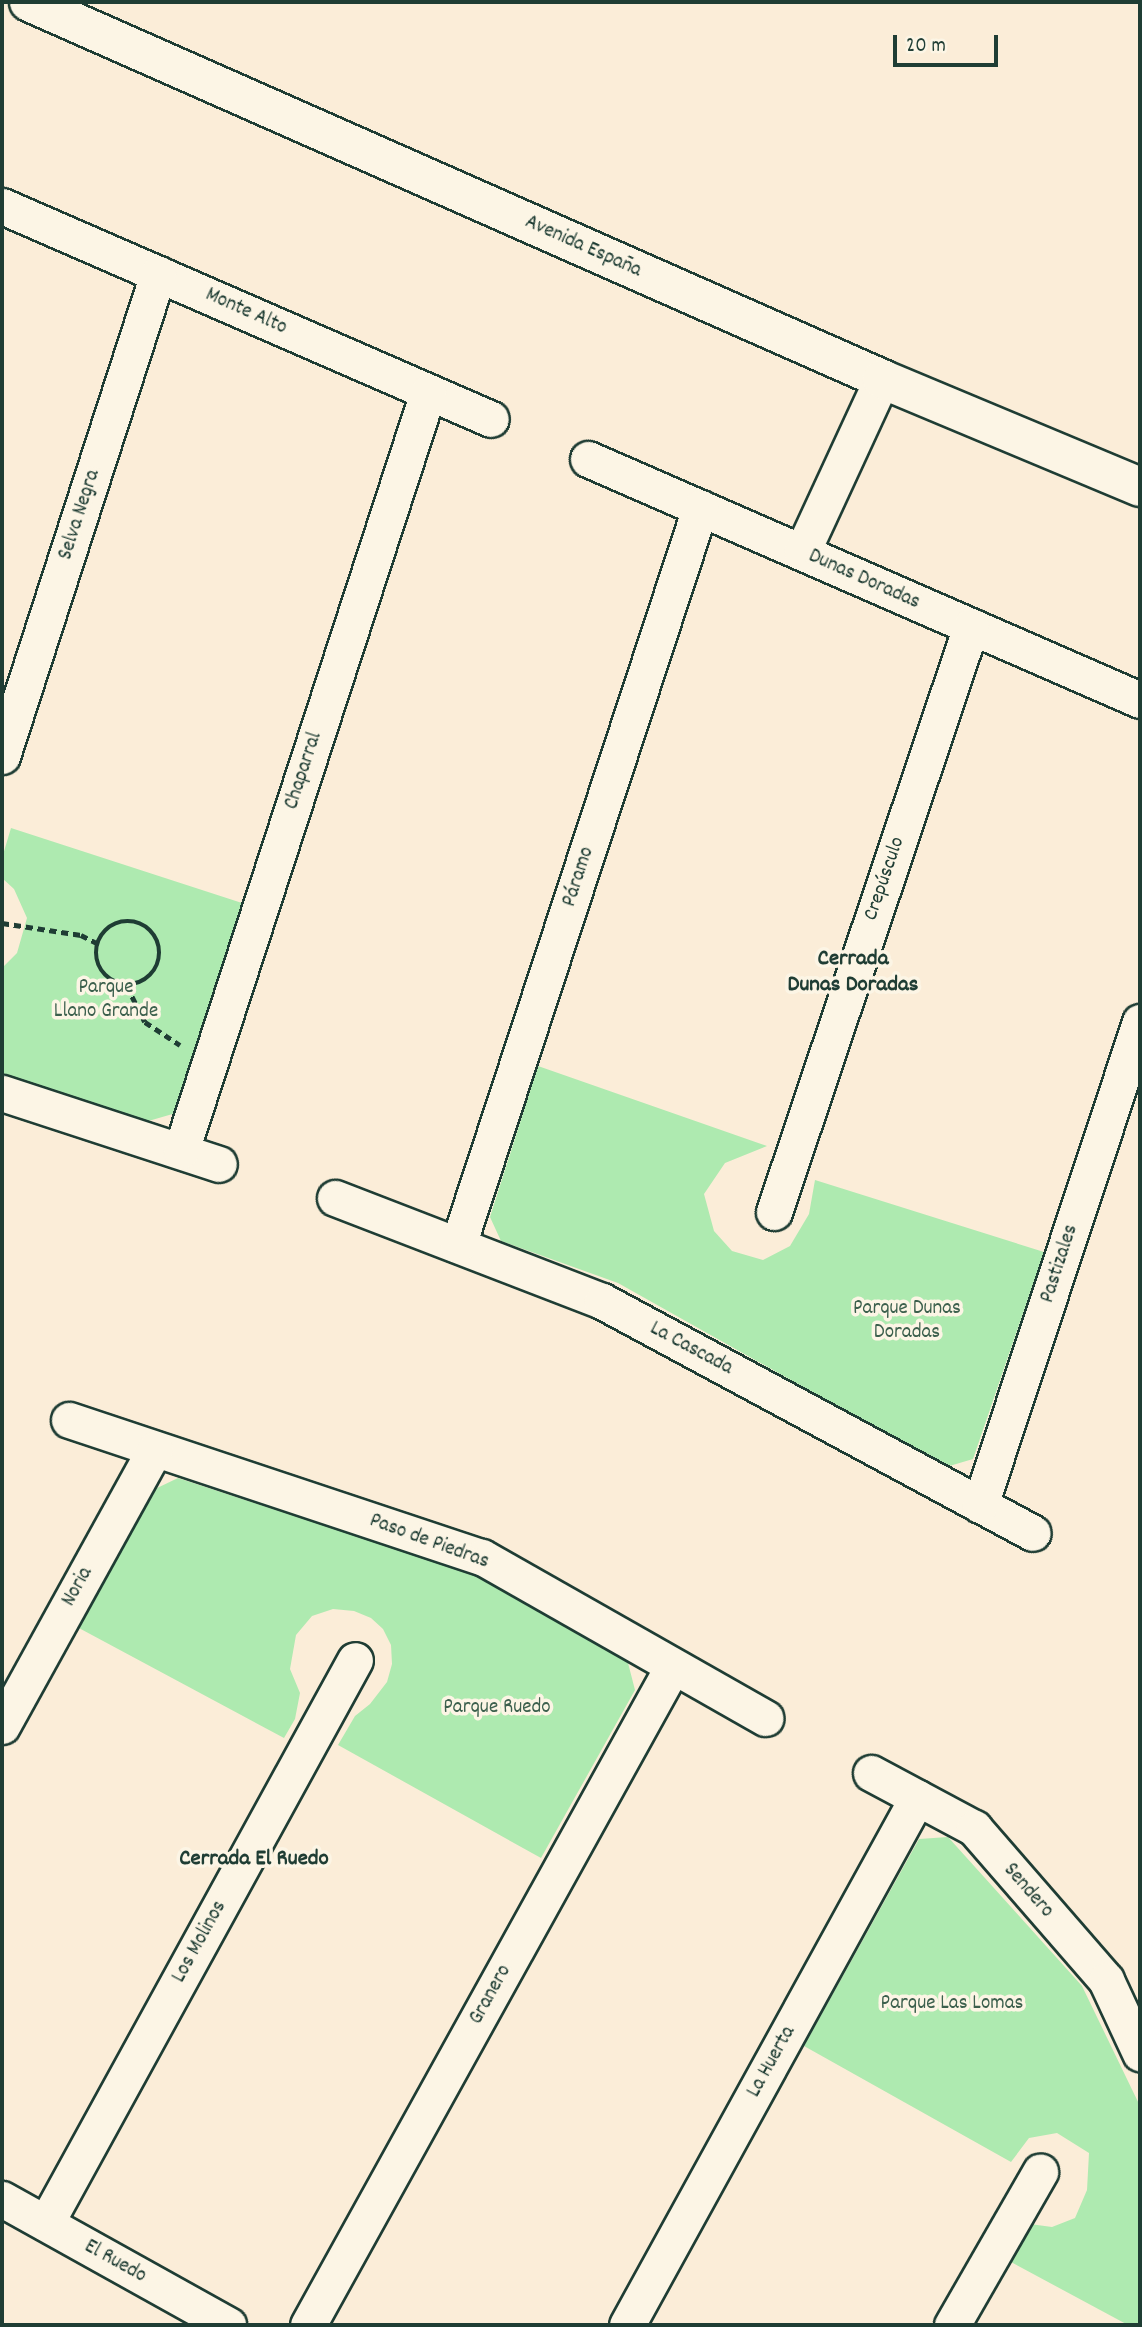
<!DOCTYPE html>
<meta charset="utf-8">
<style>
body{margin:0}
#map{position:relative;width:1142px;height:2327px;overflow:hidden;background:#fbedd8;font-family:Dekko,sans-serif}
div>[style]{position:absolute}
.green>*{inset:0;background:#aeeab0}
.path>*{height:4.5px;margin-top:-2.25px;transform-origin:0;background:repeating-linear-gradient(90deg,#1f3d34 0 7px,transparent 0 12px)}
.path>.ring{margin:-2.25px;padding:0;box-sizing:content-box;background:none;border:4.5px solid #1f3d34;border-radius:50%}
.roads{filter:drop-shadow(2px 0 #1f3d34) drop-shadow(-2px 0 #1f3d34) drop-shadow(0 2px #1f3d34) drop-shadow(0 -2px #1f3d34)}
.minor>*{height:35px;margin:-17.5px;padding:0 17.5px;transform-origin:17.5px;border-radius:17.5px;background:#fcf5e5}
.secondary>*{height:38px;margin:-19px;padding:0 19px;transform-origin:19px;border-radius:19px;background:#fcf5e5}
span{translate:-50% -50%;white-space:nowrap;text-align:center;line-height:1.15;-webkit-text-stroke:7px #fcf5e5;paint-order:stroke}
.street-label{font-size:21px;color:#1f3d34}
.park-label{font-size:21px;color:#3c604d}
.neighbourhood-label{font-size:23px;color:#1f3d34;font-weight:700}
.frame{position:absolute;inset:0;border:4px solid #1f3d34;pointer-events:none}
.scale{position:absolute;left:893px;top:35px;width:105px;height:32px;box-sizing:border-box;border:4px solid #1f3d34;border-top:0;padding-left:9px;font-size:21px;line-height:24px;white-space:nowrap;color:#1f3d34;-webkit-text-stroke:5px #fcf5e5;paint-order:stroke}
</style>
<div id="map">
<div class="green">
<div style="clip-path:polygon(11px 828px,242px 903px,176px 1113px,145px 1122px,2px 1073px,2px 968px,17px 953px,27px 918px,14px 889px,2px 878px,2px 858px)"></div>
<div style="clip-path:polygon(538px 1066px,767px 1146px,725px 1163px,704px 1194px,714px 1231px,732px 1251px,763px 1260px,790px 1246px,809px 1214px,815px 1180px,1044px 1252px,973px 1459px,946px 1467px,618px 1283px,501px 1241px,490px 1217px)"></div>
<div style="clip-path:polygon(178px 1478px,500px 1583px,627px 1659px,635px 1690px,541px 1858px,338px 1745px,355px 1716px,370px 1704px,387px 1682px,392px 1664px,391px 1645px,383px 1629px,371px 1618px,354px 1611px,333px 1609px,312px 1616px,296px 1635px,290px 1669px,300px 1693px,295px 1719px,284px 1738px,77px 1627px,155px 1489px)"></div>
<div style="clip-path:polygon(948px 1837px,1082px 1986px,1140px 2106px,1140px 2325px,1128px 2325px,1009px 2261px,1030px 2224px,1052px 2227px,1075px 2218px,1087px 2190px,1089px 2153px,1057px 2133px,1029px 2138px,1011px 2162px,804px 2046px,919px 1839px)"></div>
</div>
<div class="path">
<div class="ring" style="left:96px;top:921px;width:59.5px;height:59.5px"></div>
<div style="left:2px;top:923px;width:80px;rotate:8.6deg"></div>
<div style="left:81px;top:935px;width:18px;rotate:27deg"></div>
<div style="left:127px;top:986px;width:40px;rotate:63.4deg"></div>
<div style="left:145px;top:1022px;width:42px;rotate:33.3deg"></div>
</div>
<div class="roads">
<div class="minor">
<div style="left:2px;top:206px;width:533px;rotate:23.54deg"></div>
<div style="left:588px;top:459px;width:602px;rotate:23.59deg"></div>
<div style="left:802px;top:552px;width:191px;rotate:-65.2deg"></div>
<div style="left:2px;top:756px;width:507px;rotate:-72.07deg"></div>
<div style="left:2px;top:1093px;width:228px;rotate:18.1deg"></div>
<div style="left:181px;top:1151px;width:798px;rotate:-71.97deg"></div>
<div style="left:335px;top:1198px;width:286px;rotate:21.1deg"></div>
<div style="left:602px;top:1301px;width:489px;rotate:28.3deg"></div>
<div style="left:774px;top:1212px;width:618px;rotate:-71.42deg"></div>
<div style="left:458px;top:1245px;width:776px;rotate:-71.82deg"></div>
<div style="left:69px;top:1420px;width:435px;rotate:18.4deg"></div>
<div style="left:482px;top:1557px;width:326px;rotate:29.6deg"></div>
<div style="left:980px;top:1505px;width:509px;rotate:-71.67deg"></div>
<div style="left:2px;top:1726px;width:316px;rotate:-61.1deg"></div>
<div style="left:871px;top:1773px;width:117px;rotate:28.1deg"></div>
<div style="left:974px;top:1828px;width:201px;rotate:49deg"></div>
<div style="left:1106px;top:1980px;width:81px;rotate:65deg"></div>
<div style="left:2px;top:2199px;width:259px;rotate:29.1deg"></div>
<div style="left:46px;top:2223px;width:642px;rotate:-61.24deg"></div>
<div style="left:308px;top:2325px;width:753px;rotate:-61.02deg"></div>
<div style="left:627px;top:2325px;width:602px;rotate:-61.18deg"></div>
<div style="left:952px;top:2325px;width:177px;rotate:-60.1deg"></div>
</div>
<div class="secondary">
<div style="left:29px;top:2px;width:933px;rotate:23.84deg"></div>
<div style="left:882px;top:379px;width:280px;rotate:22.7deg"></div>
</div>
</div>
<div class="street-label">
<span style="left:583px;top:247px;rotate:24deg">Avenida España</span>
<span style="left:246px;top:312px;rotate:24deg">Monte Alto</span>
<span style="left:80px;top:515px;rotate:-72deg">Selva Negra</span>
<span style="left:864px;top:580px;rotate:24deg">Dunas Doradas</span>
<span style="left:304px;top:771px;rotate:-72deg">Chaparral</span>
<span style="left:579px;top:877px;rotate:-72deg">Páramo</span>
<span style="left:885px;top:879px;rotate:-71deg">Crepúsculo</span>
<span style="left:1060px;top:1264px;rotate:-72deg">Pastizales</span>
<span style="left:691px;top:1349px;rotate:28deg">La Cascada</span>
<span style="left:429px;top:1542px;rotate:20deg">Paso de Piedras</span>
<span style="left:78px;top:1587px;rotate:-61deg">Noria</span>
<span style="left:1028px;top:1891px;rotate:49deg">Sendero</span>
<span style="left:200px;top:1942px;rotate:-61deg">Los Molinos</span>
<span style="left:491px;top:1995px;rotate:-61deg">Granero</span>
<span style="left:772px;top:2062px;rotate:-61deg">La Huerta</span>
<span style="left:115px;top:2262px;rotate:29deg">El Ruedo</span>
</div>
<div class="park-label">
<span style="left:106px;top:1000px">Parque<br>Llano Grande</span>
<span style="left:907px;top:1321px">Parque Dunas<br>Doradas</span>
<span style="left:497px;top:1708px">Parque Ruedo</span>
<span style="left:952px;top:2004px">Parque Las Lomas</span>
</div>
<div class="neighbourhood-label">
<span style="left:853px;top:973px">Cerrada<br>Dunas Doradas</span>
<span style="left:254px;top:1860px">Cerrada El Ruedo</span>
</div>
<div class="frame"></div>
<div class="scale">20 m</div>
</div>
